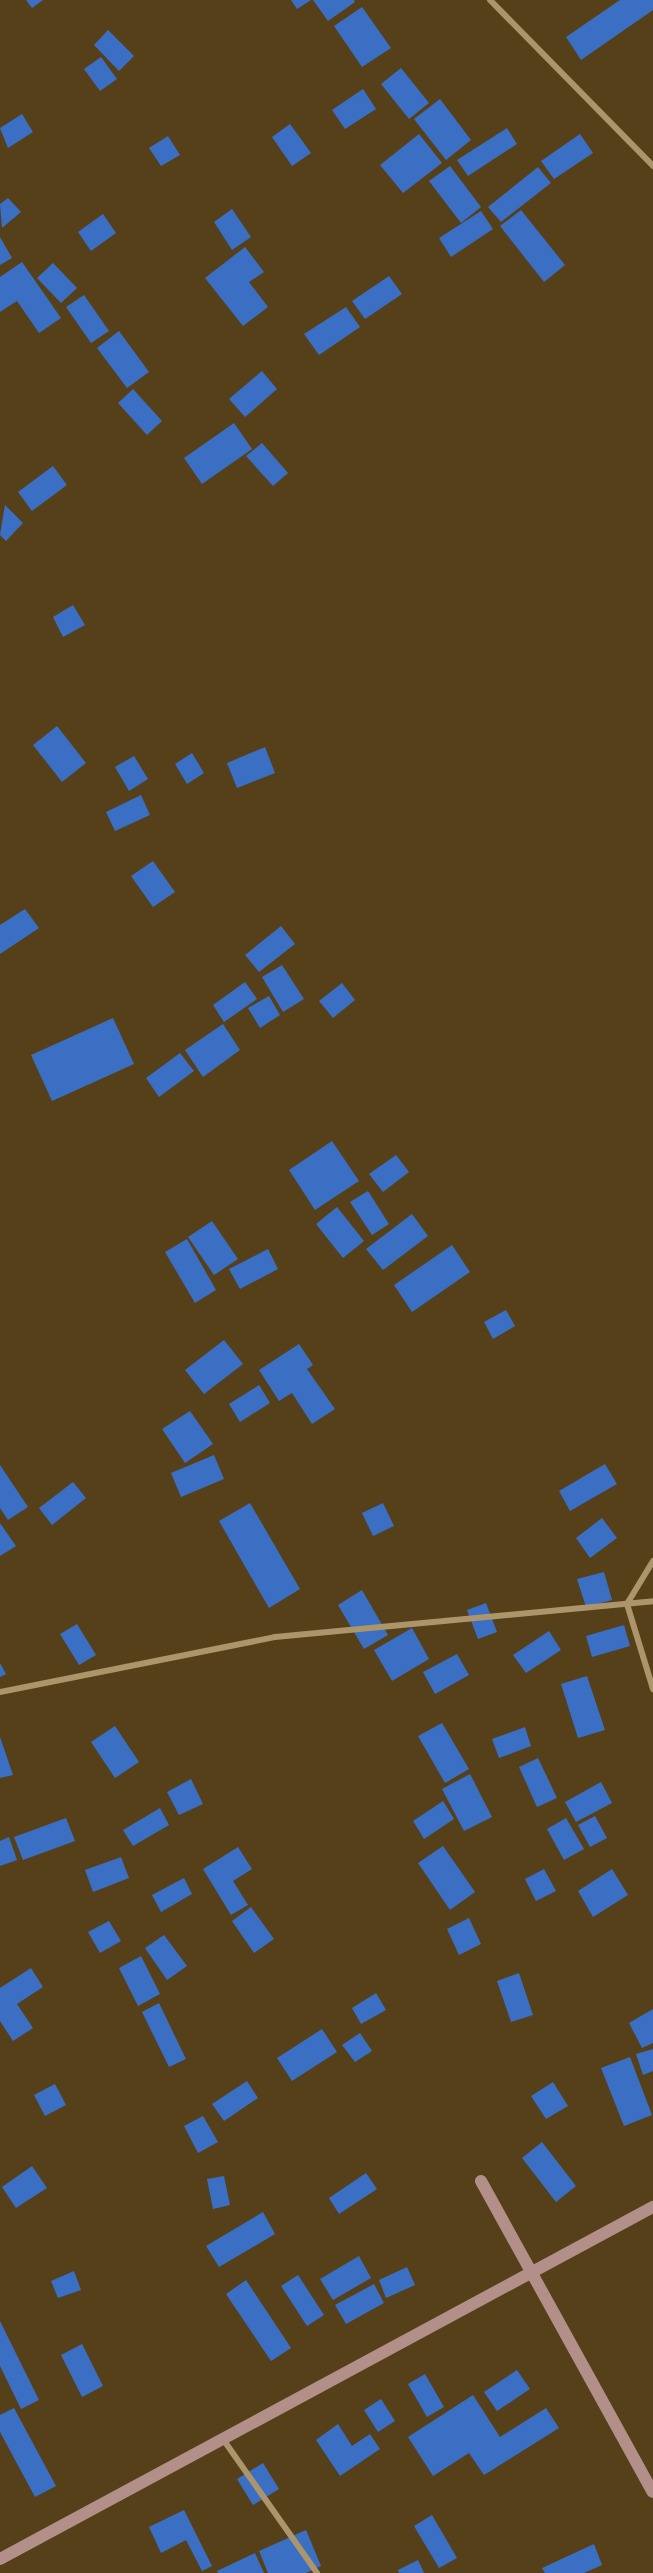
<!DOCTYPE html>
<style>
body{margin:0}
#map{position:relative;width:653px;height:2573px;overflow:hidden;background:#564019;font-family:"Asap Condensed",sans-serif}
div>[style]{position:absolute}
.building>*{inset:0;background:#3b6fc4}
.street>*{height:6px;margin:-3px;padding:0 3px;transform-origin:3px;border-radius:3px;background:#ac946b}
.secondary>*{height:12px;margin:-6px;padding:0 6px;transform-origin:6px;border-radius:6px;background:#b29089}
span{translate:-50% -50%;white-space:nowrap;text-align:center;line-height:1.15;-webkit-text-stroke:6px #4b360d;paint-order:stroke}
</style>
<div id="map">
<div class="building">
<div style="clip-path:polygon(26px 0,43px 0,32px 8px)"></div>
<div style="clip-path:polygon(291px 0,311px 0,297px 9px)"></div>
<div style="clip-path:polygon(313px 0,354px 0,355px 2px,328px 21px)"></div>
<div style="clip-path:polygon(620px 0,653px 0,653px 10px,581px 60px,566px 37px)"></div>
<div style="clip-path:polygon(362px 7px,391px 48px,362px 67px,334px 26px)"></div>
<div style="clip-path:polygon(108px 30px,134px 56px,119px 71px,94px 45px)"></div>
<div style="clip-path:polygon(101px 57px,117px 79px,100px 91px,84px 69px)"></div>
<div style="clip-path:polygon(401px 68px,429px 103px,409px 119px,381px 84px)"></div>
<div style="clip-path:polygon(363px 89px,376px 109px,345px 129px,332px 110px)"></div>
<div style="clip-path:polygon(440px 99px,471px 140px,446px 160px,414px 119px)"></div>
<div style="clip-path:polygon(22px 114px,33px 132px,8px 148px,0 128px)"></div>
<div style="clip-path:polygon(290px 124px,311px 153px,292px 166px,272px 137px)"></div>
<div style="clip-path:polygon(507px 128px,517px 144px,468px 176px,457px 160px)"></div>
<div style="clip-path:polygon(419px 134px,442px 163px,403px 193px,380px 165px)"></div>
<div style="clip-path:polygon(580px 134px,593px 153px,554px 179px,541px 161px)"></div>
<div style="clip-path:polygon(168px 136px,180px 155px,161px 166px,149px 148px)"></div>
<div style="clip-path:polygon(450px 166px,481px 207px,461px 223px,429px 181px)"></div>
<div style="clip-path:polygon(538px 167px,551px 183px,501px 222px,488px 207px)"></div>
<div style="clip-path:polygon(8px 198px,21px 212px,2px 228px,0 204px)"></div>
<div style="clip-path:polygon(232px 209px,251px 237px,232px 250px,214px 222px)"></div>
<div style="clip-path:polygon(521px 210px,565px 265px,544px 282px,500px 226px)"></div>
<div style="clip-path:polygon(481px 211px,493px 229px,451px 257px,439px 238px)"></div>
<div style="clip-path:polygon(103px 214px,116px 233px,91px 251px,78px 232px)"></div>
<div style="clip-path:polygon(0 237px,12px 258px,0 265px)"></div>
<div style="clip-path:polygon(245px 247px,264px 272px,249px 282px,268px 307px,243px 326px,205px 278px)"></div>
<div style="clip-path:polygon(22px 262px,61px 318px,39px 333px,17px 301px,0 312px,0 277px)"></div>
<div style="clip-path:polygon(53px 263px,77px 288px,61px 303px,37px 278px)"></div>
<div style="clip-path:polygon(389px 276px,402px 294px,365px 319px,352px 301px)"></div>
<div style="clip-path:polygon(84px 295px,109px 331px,91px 343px,66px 307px)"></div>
<div style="clip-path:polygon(346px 307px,360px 327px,319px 355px,304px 334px)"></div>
<div style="clip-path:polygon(119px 331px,149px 372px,127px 388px,97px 348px)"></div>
<div style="clip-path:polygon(262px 371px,277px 389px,245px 417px,229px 399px)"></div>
<div style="clip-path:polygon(133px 389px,162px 421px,147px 435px,118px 403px)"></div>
<div style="clip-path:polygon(234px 423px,252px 449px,202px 484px,184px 458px)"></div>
<div style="clip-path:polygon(262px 443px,288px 473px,273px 486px,246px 456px)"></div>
<div style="clip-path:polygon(53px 466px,67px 485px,32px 511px,18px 492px)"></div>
<div style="clip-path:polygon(5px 505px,23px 523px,6px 541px,0 535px)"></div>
<div style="clip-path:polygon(73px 605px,85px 625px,63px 637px,53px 617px)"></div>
<div style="clip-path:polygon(57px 726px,86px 763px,62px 782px,33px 745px)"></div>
<div style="clip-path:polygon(265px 747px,275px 773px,237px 788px,227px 763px)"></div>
<div style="clip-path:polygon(192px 753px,204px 773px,187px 784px,175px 764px)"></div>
<div style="clip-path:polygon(134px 756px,148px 779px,129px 791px,115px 767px)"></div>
<div style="clip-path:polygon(141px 795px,150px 815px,115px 831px,106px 812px)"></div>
<div style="clip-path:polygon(153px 861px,175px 892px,153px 907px,131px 876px)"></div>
<div style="clip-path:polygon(25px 909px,39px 928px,0 954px,0 925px)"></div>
<div style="clip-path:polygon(281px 926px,295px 944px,259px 972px,245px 955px)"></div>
<div style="clip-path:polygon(282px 965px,304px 999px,283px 1012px,262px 977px)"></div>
<div style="clip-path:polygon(245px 982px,257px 999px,224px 1022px,213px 1005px)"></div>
<div style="clip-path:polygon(342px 983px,355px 1000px,333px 1018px,319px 1001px)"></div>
<div style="clip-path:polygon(269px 996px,280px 1015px,260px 1028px,248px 1008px)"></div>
<div style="clip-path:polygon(113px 1018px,134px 1064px,52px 1101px,31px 1055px)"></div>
<div style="clip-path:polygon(223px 1024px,240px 1050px,203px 1077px,185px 1050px)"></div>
<div style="clip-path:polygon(180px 1053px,194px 1071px,159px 1097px,146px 1078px)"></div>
<div style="clip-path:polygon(332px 1141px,359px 1181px,315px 1210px,289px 1170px)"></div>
<div style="clip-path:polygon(396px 1155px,409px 1172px,383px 1192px,369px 1174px)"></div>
<div style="clip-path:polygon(368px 1191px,389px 1224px,372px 1235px,350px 1202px)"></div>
<div style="clip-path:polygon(337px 1207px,364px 1241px,343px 1258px,316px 1224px)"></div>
<div style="clip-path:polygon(412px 1214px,428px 1236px,383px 1270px,366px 1249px)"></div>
<div style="clip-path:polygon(212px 1221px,238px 1259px,214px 1275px,188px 1237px)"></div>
<div style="clip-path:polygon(187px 1239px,216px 1290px,195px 1303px,165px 1252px)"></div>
<div style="clip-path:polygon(452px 1245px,470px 1272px,412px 1312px,394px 1285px)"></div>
<div style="clip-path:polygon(268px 1249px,278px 1269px,240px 1289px,229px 1269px)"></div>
<div style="clip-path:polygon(506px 1310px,515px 1326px,493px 1339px,484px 1322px)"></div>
<div style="clip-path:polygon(224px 1340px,243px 1364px,204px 1394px,185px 1370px)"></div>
<div style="clip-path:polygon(299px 1344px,313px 1365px,307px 1369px,335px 1409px,312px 1424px,292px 1393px,279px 1401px,259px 1370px)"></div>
<div style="clip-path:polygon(259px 1385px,270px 1403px,240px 1422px,229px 1404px)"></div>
<div style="clip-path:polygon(190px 1411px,213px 1444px,185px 1463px,162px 1429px)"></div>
<div style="clip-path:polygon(214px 1455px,224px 1479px,181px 1497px,171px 1473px)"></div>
<div style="clip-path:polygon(605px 1464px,617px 1484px,570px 1511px,559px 1491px)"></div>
<div style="clip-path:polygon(0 1465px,28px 1507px,8px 1520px,0 1508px)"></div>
<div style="clip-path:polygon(73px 1482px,86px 1498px,52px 1525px,39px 1508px)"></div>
<div style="clip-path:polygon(250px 1503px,300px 1589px,269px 1608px,219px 1521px)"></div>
<div style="clip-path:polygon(383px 1503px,394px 1526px,373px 1536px,362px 1513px)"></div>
<div style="clip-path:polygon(602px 1518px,617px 1538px,590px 1558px,576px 1538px)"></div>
<div style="clip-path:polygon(0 1523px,16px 1546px,0 1556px)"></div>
<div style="clip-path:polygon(604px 1572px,612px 1600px,586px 1607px,577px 1579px)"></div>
<div style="clip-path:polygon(362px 1590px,388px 1635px,364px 1649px,338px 1605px)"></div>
<div style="clip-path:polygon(486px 1603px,497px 1632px,478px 1639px,467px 1610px)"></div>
<div style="clip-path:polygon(77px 1624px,96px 1655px,79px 1665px,60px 1634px)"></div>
<div style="clip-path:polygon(624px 1625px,630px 1646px,592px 1657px,586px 1636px)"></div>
<div style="clip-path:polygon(412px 1628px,429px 1659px,392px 1681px,374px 1650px)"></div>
<div style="clip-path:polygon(549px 1631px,561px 1650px,526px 1673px,513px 1655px)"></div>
<div style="clip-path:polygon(457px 1654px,469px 1675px,435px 1694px,423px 1672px)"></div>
<div style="clip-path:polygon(0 1663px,6px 1674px,0 1677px)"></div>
<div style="clip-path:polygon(587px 1676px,605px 1730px,578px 1738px,561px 1684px)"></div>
<div style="clip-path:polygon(442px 1723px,469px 1769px,445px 1783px,418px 1736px)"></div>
<div style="clip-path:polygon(115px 1726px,139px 1762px,115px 1778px,91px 1742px)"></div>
<div style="clip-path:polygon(525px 1727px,531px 1746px,499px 1758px,492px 1739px)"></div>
<div style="clip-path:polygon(0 1737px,13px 1775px,0 1778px)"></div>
<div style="clip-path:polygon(538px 1758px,557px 1798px,537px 1807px,519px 1767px)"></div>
<div style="clip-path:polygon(470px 1774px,492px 1817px,464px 1831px,442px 1789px)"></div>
<div style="clip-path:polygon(191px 1779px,203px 1804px,179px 1815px,167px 1792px)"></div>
<div style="clip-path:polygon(601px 1782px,612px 1803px,576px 1822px,565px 1802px)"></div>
<div style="clip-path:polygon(443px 1801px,454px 1819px,424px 1839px,413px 1821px)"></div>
<div style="clip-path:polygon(160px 1808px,169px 1825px,133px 1846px,123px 1830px)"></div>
<div style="clip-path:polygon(595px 1816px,607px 1838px,590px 1847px,578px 1825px)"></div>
<div style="clip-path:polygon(66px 1818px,75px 1841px,23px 1860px,14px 1837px)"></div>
<div style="clip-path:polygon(566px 1818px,584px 1849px,564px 1860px,547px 1829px)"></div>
<div style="clip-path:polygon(9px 1837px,17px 1860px,0 1866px,0 1841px)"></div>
<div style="clip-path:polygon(443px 1846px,475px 1892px,450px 1910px,418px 1863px)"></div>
<div style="clip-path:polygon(238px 1847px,252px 1869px,233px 1881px,248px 1905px,231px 1915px,203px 1869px)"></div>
<div style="clip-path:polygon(121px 1857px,129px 1878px,93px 1892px,85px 1870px)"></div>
<div style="clip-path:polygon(544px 1869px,556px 1891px,536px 1901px,525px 1879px)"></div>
<div style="clip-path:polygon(612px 1869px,628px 1895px,593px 1917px,578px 1891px)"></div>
<div style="clip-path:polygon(184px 1878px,192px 1894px,161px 1912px,152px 1895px)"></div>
<div style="clip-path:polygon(251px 1907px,274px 1939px,254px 1953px,232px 1921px)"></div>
<div style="clip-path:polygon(469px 1918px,481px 1944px,459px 1955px,447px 1929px)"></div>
<div style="clip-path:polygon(109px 1921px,121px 1941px,100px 1953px,88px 1932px)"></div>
<div style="clip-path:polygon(164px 1935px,187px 1966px,167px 1980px,145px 1948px)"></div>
<div style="clip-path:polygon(141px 1956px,160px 1994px,138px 2006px,119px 1968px)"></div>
<div style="clip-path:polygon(31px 1968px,43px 1987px,17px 2004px,33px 2028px,13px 2041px,0 2021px,0 1988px)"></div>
<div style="clip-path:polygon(519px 1973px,533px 2015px,511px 2022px,497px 1981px)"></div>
<div style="clip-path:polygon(376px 1993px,386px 2010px,361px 2024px,352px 2008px)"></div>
<div style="clip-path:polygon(159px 2003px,186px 2059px,169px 2067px,142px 2012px)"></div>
<div style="clip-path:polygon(653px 2009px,653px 2043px,642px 2048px,629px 2023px)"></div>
<div style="clip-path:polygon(322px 2029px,337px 2052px,292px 2081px,277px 2058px)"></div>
<div style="clip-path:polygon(360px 2033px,372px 2051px,355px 2062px,342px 2045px)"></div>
<div style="clip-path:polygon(653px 2049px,653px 2071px,643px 2075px,636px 2054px)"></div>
<div style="clip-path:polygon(630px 2057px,652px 2115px,624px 2126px,601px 2068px)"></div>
<div style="clip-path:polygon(247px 2081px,258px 2098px,224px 2121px,212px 2104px)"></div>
<div style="clip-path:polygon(553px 2082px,568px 2106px,546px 2119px,531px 2096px)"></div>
<div style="clip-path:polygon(55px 2084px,66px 2105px,45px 2116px,34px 2095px)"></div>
<div style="clip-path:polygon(203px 2116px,218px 2142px,198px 2153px,184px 2126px)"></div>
<div style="clip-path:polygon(542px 2142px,576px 2186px,556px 2202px,522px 2158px)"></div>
<div style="clip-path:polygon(32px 2166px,47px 2188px,16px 2208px,2px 2187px)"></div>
<div style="clip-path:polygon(366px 2173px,377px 2189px,339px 2214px,329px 2198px)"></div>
<div style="clip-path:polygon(224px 2176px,230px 2205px,213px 2209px,207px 2179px)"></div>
<div style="clip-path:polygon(263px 2212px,275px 2234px,219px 2267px,206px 2246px)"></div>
<div style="clip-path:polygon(359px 2256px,371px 2278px,333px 2300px,320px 2279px)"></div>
<div style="clip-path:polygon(407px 2267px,415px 2285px,386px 2298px,379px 2280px)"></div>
<div style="clip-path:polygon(74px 2271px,81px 2290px,58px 2298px,51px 2281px)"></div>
<div style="clip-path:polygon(298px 2275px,324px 2315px,307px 2326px,281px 2286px)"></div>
<div style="clip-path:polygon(246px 2280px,291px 2348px,271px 2361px,226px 2294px)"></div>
<div style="clip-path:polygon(374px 2284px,384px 2303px,346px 2324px,335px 2305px)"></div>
<div style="clip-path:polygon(0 2321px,39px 2400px,21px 2409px,0 2366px)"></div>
<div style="clip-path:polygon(82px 2344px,103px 2386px,82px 2397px,61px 2355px)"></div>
<div style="clip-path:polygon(517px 2370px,530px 2389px,497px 2411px,484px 2392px)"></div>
<div style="clip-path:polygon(425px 2374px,444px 2407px,427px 2417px,408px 2384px)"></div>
<div style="clip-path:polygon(473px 2395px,500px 2437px,546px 2408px,559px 2428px,484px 2475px,469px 2453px,433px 2476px,408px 2437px)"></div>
<div style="clip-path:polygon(381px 2399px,395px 2421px,378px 2432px,364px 2410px)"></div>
<div style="clip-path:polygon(14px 2408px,56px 2486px,35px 2497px,0 2432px,0 2415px)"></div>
<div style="clip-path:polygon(338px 2424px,352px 2446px,370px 2434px,380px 2449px,340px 2476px,316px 2440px)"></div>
<div style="clip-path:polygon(263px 2463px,279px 2489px,253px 2505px,237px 2479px)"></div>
<div style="clip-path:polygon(184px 2510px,212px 2566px,202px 2571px,186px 2540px,161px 2553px,149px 2527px)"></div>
<div style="clip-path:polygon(432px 2515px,457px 2558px,439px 2568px,414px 2526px)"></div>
<div style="clip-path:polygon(306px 2530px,321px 2566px,306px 2573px,268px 2573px,259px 2551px)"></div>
<div style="clip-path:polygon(594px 2544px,602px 2565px,584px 2573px,545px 2573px,542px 2568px)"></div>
<div style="clip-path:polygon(255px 2553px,264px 2573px,218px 2573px,217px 2571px)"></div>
<div style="clip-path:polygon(418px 2560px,424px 2573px,399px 2573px,398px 2570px)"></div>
</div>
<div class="street">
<div style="left:490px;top:0;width:233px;rotate:45.5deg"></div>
<div style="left:653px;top:1561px;width:50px;rotate:121.2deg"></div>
<div style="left:627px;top:1604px;width:89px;rotate:73deg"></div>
<div style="left:0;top:1692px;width:280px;rotate:-11.3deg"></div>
<div style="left:275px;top:1637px;width:380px;rotate:-5.4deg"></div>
<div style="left:225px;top:2442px;width:160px;rotate:54.9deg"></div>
</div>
<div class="secondary">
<div style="left:481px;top:2181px;width:355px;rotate:61.1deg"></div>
<div style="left:0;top:2559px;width:742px;rotate:-28.33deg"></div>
</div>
</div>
